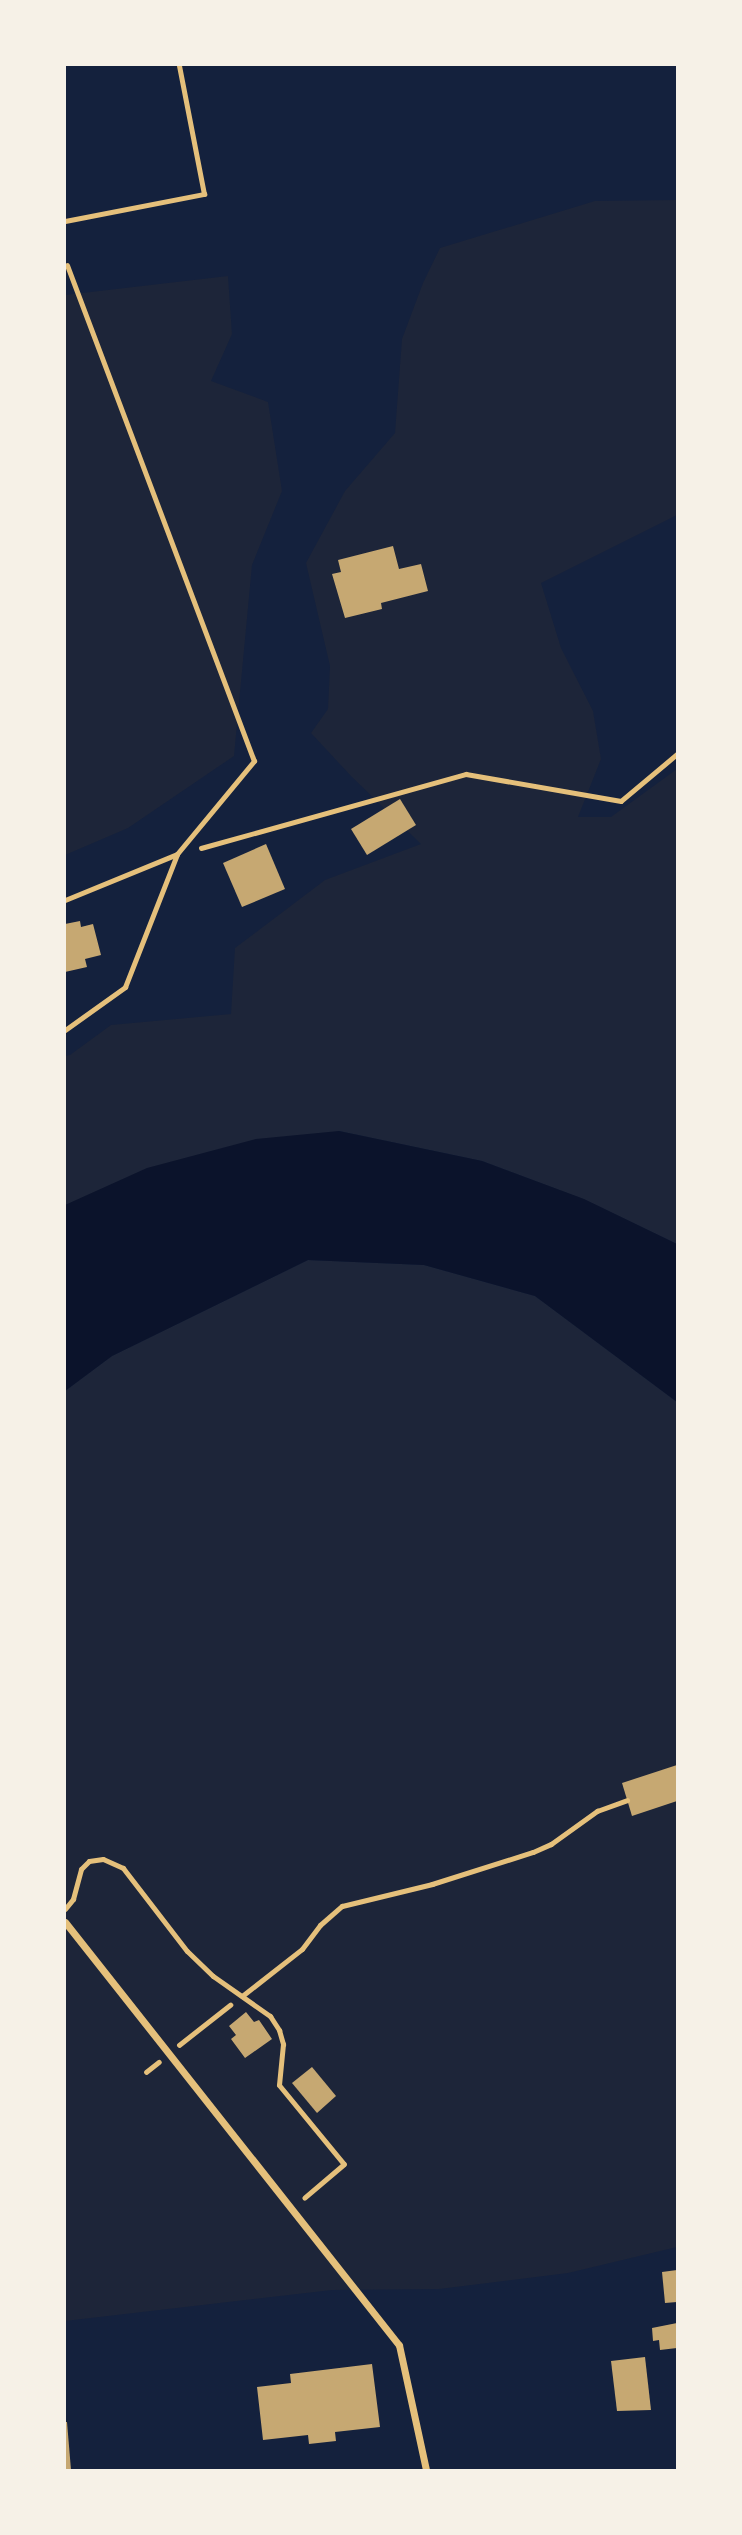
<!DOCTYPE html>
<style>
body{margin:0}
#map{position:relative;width:742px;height:2535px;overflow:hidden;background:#14213d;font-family:Helvetica,sans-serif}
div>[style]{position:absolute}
.green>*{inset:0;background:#1d2539}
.water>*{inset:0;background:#0b132b}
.building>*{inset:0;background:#c6a872}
.path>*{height:4.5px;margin:-2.25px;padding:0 2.25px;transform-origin:2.25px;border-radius:2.25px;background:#e5c07b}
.service>*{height:5px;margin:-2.5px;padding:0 2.5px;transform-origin:2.5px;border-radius:2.5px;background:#e5c07b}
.minor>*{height:7px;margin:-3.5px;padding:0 3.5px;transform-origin:3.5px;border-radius:3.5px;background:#e5c07b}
span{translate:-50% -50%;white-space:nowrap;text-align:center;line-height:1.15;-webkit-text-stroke:6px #f6f1e7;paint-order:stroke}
.frame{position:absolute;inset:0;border:66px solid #f6f1e7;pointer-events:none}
</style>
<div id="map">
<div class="green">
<div style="clip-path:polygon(677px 200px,677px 515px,541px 583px,561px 648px,593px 711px,601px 759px,578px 817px,611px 817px,677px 769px,677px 1244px,583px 1199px,482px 1161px,339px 1131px,65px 1205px,65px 1056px,70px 1055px,111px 1025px,231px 1014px,235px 948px,325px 880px,421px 844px,351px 776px,311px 733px,328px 709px,330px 666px,306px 563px,345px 491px,395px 433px,402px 339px,423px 283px,440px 248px,595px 201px)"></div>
<div style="clip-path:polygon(228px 276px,232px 334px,211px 381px,268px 402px,282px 491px,252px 565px,234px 756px,128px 828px,65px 855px,65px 295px)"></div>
<div style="clip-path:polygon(308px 1260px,424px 1265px,535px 1296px,677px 1402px,677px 2247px,568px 2273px,439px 2289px,332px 2290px,65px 2321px,65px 1391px,112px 1356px)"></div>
</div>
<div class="water">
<div style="clip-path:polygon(339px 1131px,482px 1161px,584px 1199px,677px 1244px,677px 1402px,535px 1296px,424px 1265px,308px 1260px,112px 1356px,65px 1391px,65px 1205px,147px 1168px,256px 1139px)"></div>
</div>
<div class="building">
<div style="clip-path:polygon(393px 546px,399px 569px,421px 564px,428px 591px,381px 603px,382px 609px,345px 618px,332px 574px,341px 572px,338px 560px)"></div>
<div style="clip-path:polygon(400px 799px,416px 825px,367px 855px,351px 829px)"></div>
<div style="clip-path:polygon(266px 844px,285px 889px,242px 907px,223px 863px)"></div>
<div style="clip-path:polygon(80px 921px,81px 927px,93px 924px,101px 955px,85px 959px,87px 967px,65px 972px,65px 924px)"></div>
<div style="clip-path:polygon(677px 1765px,677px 1801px,632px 1816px,622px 1783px)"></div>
<div style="clip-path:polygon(246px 2012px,254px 2022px,259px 2020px,272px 2039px,245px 2058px,231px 2039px,236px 2035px,229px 2026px)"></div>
<div style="clip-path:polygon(312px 2067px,336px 2096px,317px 2113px,292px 2083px)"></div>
<div style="clip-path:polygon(677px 2270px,677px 2302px,665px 2303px,662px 2272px)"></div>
<div style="clip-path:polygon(677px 2323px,677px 2348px,660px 2350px,659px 2340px,653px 2341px,652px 2328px)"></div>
<div style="clip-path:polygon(645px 2357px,651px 2410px,617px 2411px,611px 2361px)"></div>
<div style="clip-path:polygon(372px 2364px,380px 2427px,335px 2432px,336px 2441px,309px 2444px,308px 2435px,263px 2440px,257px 2387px,291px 2383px,290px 2374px)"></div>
<div style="clip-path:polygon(65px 2422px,67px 2422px,71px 2470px,65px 2470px)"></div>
</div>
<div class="path">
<div style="left:201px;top:848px;width:275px;rotate:-15.6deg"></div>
<div style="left:466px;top:774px;width:157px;rotate:9.9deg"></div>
<div style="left:621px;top:801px;width:73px;rotate:-40deg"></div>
<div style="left:179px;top:2045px;width:65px;rotate:-38.1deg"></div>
<div style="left:146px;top:2072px;width:16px;rotate:-38deg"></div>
</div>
<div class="service">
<div style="left:65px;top:221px;width:142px;rotate:-11deg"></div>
<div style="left:204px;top:194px;width:131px;rotate:-101deg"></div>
<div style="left:65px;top:900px;width:121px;rotate:-22.3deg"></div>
<div style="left:65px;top:1030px;width:74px;rotate:-35.6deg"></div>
<div style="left:125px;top:987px;width:143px;rotate:-68.6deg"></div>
<div style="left:177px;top:854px;width:121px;rotate:-50.4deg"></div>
<div style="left:254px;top:761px;width:530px;rotate:-110.66deg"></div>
<div style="left:65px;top:1909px;width:13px;rotate:-51deg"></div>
<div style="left:73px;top:1899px;width:31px;rotate:-75deg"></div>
<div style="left:81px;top:1869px;width:11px;rotate:-45deg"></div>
<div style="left:89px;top:1861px;width:14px;rotate:-8deg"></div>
<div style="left:103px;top:1859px;width:22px;rotate:24deg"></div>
<div style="left:123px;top:1868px;width:105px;rotate:52.4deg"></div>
<div style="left:187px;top:1951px;width:36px;rotate:44deg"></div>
<div style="left:213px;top:1976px;width:70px;rotate:35.1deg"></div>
<div style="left:270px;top:2016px;width:17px;rotate:57deg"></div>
<div style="left:279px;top:2030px;width:15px;rotate:74deg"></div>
<div style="left:283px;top:2044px;width:41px;rotate:95.6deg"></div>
<div style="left:279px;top:2085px;width:102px;rotate:50.6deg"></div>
<div style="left:344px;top:2164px;width:52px;rotate:139.6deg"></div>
<div style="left:242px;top:1996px;width:76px;rotate:-38.1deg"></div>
<div style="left:302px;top:1949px;width:30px;rotate:-53deg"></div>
<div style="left:320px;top:1925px;width:29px;rotate:-41deg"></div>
<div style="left:342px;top:1906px;width:93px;rotate:-13.7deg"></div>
<div style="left:432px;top:1884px;width:106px;rotate:-17.6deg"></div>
<div style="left:533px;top:1852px;width:20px;rotate:-24deg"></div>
<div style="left:551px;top:1844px;width:57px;rotate:-35.7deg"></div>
<div style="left:597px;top:1811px;width:32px;rotate:-20deg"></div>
</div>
<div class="minor">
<div style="left:65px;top:1922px;width:539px;rotate:51.71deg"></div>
<div style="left:399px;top:2345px;width:128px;rotate:77.8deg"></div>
</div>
<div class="frame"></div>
</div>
